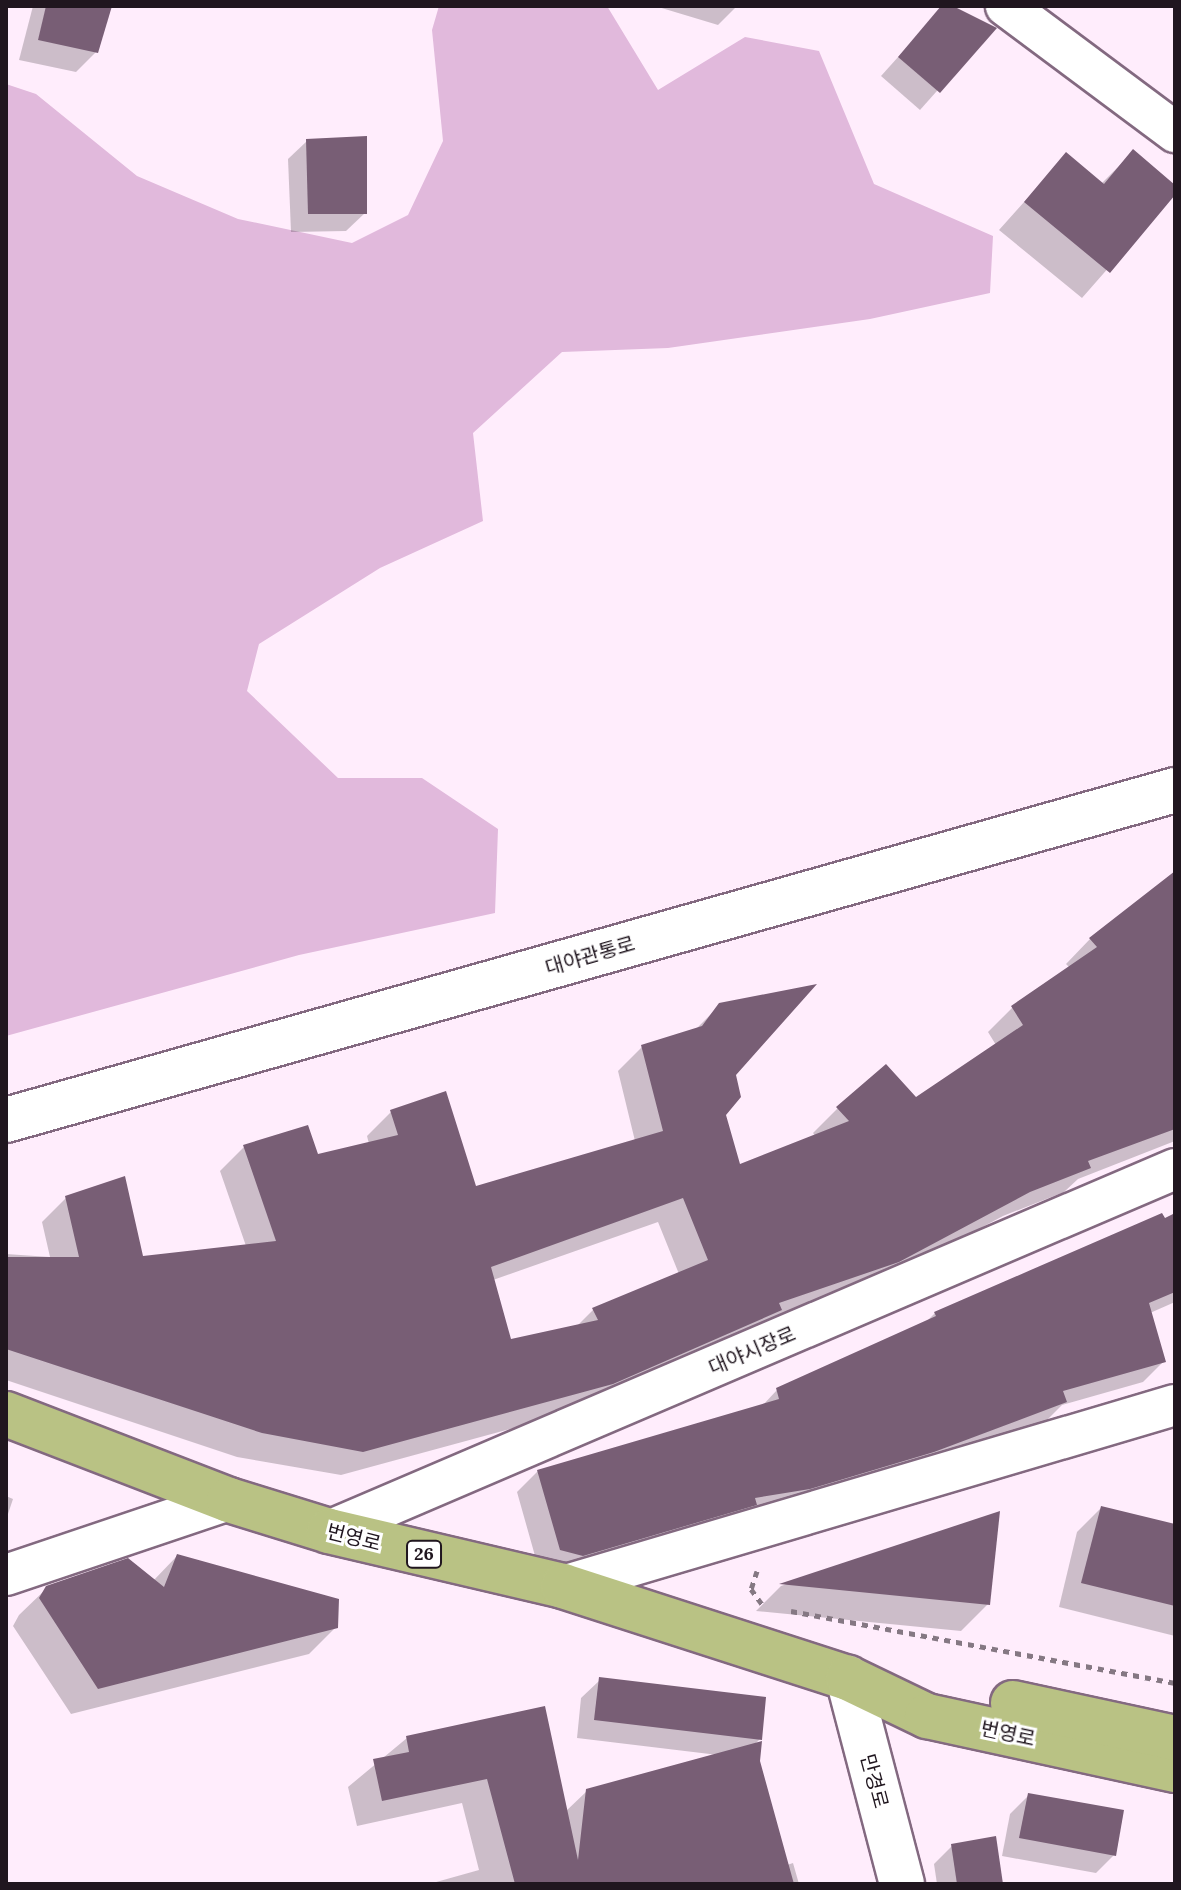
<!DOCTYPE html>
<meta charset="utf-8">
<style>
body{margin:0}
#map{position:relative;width:1181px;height:1890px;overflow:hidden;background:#ffedfc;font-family:Lora,"Noto Sans KR",serif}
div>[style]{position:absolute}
.green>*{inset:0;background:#e1b9dc}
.shadow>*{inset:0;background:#0003}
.building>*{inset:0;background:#785e75}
.path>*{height:5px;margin-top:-2.5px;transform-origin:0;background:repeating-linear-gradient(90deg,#857883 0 6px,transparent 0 12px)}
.roads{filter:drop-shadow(2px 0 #836980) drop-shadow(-2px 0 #836980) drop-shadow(0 2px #836980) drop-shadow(0 -2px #836980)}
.street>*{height:40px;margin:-20px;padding:0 20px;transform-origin:20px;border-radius:20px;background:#fff}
.secondary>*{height:44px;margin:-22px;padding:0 22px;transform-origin:22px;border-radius:22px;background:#fff}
.primary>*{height:44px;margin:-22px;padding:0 22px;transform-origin:22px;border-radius:22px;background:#b9c284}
span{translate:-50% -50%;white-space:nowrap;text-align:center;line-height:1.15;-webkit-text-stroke:6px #fff;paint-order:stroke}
.shield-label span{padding:2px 6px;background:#fff;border:2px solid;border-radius:6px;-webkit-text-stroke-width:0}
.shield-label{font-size:18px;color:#20161f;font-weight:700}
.street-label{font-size:20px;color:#20161f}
.frame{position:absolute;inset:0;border:8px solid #20161f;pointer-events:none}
</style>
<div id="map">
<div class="green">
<div style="clip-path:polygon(439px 6px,607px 6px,658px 90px,745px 37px,819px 51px,874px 184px,993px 236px,990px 293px,870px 319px,668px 348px,562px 352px,473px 433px,483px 521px,380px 568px,259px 644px,247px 691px,338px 778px,422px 778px,498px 829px,495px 913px,299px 955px,6px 1036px,6px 84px,36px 94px,137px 176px,238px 219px,352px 243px,408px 215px,443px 141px,432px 30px)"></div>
</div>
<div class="shadow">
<div style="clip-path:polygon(33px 6px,110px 6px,96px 52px,76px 72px,19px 60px)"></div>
<div style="clip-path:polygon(655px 6px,737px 6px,718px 25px)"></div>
<div style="clip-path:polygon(944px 6px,993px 28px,920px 110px,881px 76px)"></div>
<div style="clip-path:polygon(307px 141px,365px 213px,346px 231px,291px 232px,288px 159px)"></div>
<div style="clip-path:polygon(1133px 152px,1175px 192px,1082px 298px,999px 230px,1066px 155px,1101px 184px)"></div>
<div style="clip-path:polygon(evenodd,1175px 877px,1175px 1141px,1078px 1179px,1064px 1192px,1003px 1216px,872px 1286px,587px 1408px,341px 1475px,237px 1457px,6px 1380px,6px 1254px,50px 1257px,42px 1222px,66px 1198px,142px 1258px,246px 1246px,220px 1171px,244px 1147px,316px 1157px,369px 1144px,367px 1136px,391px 1112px,475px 1188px,635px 1141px,618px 1071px,642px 1047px,695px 1030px,720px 1005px,733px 1074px,724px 1114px,739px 1167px,816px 1137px,813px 1133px,837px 1109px,886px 1067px,916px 1100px,996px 1045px,988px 1032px,1012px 1008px,1070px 968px,1066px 964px,1090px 939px,1175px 877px,658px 1222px,679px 1274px,594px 1309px,576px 1327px,510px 1341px,493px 1280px,658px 1222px)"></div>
<div style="clip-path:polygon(1175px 1216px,1175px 1302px,1150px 1313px,1164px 1361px,1143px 1382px,1062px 1405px,1044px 1423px,912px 1472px,561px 1576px,539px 1570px,517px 1492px,538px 1471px,761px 1407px,777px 1390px,925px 1323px,935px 1313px)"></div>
<div style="clip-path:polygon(6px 1496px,13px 1499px,6px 1520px)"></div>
<div style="clip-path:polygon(1101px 1508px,1175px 1526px,1175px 1636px,1059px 1607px,1077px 1532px)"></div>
<div style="clip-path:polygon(997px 1513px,988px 1604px,961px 1631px,756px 1611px,781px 1586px)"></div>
<div style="clip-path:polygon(177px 1556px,336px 1627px,309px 1654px,71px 1714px,13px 1626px,19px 1615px,47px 1588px,153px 1581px)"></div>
<div style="clip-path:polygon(600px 1680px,760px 1739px,754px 1745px,758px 1761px,787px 1865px,793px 1863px,799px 1884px,429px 1884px,479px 1870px,462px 1803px,357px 1826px,348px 1787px,407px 1738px,565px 1812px,587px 1791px,718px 1755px,577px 1738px,581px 1698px)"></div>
<div style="clip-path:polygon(1029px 1795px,1114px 1855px,1096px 1873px,1002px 1856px,1010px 1814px)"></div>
<div style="clip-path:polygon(952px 1846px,1001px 1884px,937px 1884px,934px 1864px)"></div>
</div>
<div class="building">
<div style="clip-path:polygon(46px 6px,112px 6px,98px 53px,38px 40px)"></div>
<div style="clip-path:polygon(941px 6px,953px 6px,997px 28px,940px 93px,898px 57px)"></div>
<div style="clip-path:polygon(367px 136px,367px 214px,308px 214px,306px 139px)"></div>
<div style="clip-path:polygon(1133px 149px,1175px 185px,1175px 195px,1110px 273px,1024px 202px,1066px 152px,1104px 184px)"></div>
<div style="clip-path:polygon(evenodd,1175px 871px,1175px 1129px,1088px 1161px,1091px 1168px,1030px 1192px,899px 1262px,779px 1303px,782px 1310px,613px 1384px,363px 1452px,262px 1433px,6px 1349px,6px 1257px,79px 1257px,65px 1196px,125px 1176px,143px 1256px,276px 1241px,243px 1145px,308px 1125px,318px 1154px,398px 1135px,390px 1110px,446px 1091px,476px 1186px,663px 1131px,641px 1045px,702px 1026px,719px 1003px,817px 984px,736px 1075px,741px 1097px,726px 1115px,740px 1164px,849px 1121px,836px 1107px,886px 1064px,916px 1097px,1023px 1025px,1011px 1006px,1097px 947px,1089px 938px,1175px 871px,683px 1198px,708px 1260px,592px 1308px,598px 1320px,511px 1339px,491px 1267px,683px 1198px)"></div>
<div style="clip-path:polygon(1162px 1213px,1165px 1218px,1175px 1213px,1175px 1292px,1149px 1303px,1166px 1362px,1063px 1391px,1067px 1402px,934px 1452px,810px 1489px,755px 1498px,757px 1505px,583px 1556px,560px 1550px,537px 1470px,779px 1399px,776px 1388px,936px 1316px,934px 1312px)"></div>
<div style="clip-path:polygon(1101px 1506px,1175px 1524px,1175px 1606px,1081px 1583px)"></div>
<div style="clip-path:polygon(1000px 1511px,990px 1605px,779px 1584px)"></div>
<div style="clip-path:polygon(177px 1554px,339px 1599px,338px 1628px,98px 1689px,39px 1598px,46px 1586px,128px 1558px,164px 1587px)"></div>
<div style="clip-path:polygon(599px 1677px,766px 1697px,762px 1740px,594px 1720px)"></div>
<div style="clip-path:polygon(545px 1706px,578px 1860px,586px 1789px,762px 1741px,760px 1761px,794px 1884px,515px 1884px,487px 1779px,382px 1801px,373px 1759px,409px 1752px,406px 1736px)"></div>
<div style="clip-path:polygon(1028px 1793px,1124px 1810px,1116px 1856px,1019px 1838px)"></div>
<div style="clip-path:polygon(996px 1836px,1003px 1884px,957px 1884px,951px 1844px)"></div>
</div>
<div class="path">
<div style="left:757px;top:1571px;width:19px;rotate:108deg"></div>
<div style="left:751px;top:1589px;width:19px;rotate:54deg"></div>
<div style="left:791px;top:1611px;width:391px;rotate:10.6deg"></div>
</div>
<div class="roads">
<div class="street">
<div style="left:1006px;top:6px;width:211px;rotate:36.7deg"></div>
<div style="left:329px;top:1531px;width:920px;rotate:-23.17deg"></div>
<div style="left:6px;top:1575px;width:235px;rotate:-18.6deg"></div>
<div style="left:563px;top:1586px;width:638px;rotate:-16.48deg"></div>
</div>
<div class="secondary">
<div style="left:6px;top:1120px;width:1215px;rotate:-15.76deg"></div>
<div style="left:848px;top:1678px;width:213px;rotate:75.3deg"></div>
</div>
<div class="primary">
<div style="left:6px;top:1414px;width:239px;rotate:21.1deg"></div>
<div style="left:229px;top:1500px;width:105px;rotate:17.2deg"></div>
<div style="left:329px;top:1531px;width:240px;rotate:13.2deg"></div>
<div style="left:563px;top:1586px;width:299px;rotate:17.9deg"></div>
<div style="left:848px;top:1678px;width:88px;rotate:25.7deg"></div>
<div style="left:927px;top:1716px;width:254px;rotate:12.3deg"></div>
<div style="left:1013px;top:1703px;width:166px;rotate:12.2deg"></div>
</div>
</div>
<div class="shield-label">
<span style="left:424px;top:1554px">26</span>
</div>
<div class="street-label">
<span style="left:590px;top:955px;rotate:-16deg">대야관통로</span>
<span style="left:752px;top:1350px;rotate:-23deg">대야시장로</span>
<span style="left:354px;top:1537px;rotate:14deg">번영로</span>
<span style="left:1008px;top:1733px;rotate:12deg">번영로</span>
<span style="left:875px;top:1781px;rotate:75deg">만경로</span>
</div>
<div class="frame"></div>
</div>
